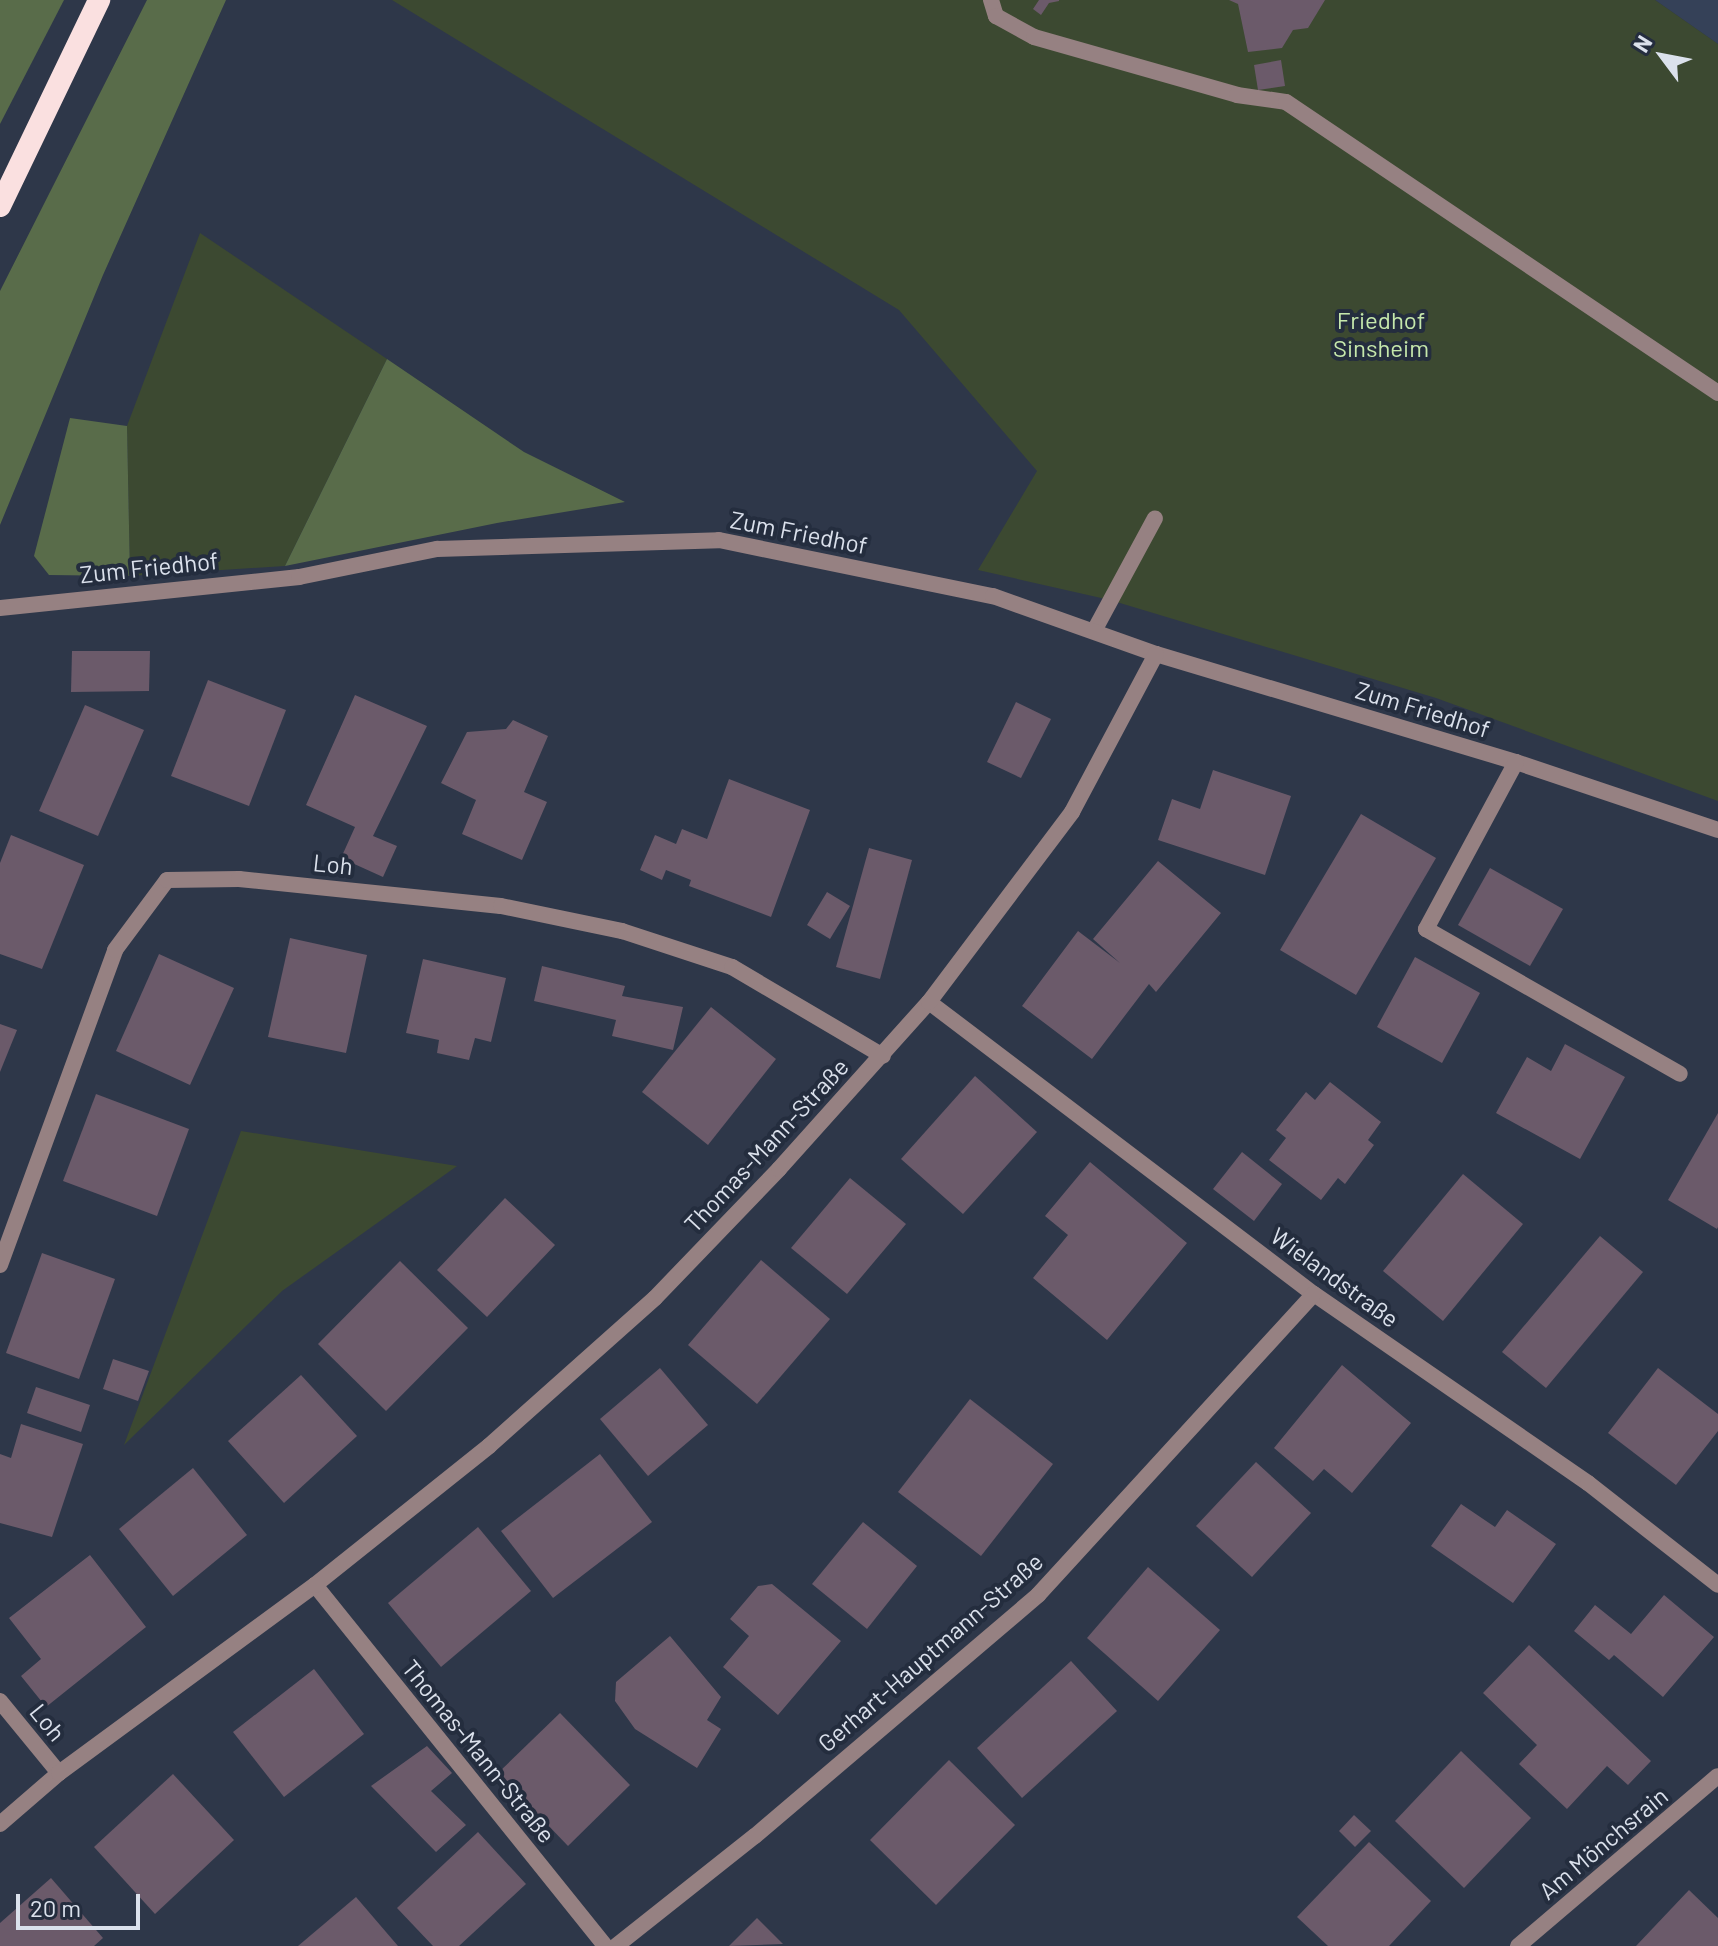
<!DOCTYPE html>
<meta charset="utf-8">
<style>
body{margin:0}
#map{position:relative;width:1718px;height:1946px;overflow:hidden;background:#2e3749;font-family:Barlow,sans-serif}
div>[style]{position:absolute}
.built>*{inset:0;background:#354158}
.green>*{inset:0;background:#3c4931}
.forest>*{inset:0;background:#596c4a}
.building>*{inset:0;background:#6b5a6a}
.service>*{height:16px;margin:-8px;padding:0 8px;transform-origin:8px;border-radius:8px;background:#968182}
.minor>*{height:16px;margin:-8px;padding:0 8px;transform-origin:8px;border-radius:8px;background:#968182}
.trunk>*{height:22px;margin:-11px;padding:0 11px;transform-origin:11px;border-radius:11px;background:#fae0e0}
span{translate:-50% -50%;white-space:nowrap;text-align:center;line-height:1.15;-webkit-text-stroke:8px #242d3e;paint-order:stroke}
.park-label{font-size:24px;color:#c6e8ac}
.street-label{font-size:24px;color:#dbe1ec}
.north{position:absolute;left:1622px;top:16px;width:80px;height:80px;-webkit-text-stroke:6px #242d3e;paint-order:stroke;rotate:302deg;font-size:22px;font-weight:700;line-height:32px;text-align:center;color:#dbe1ec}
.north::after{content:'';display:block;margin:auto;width:28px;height:36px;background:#dbe1ec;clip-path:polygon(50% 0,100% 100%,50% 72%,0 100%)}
.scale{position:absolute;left:16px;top:1894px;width:124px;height:36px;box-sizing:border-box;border:4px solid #dbe1ec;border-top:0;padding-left:10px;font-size:24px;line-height:28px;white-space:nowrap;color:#dbe1ec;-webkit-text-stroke:6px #242d3e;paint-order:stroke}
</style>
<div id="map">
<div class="built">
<div style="clip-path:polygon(1655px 0,1718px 0,1718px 44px)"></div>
</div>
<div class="green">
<div style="clip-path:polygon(392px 0,1655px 0,1718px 44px,1718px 801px,1436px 698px,1110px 600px,978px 570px,1037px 471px,899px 310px)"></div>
<div style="clip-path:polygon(200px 233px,387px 359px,285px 566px,130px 576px,127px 426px)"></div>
<div style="clip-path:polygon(241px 1131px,457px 1166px,282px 1291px,124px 1445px)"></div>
</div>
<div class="forest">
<div style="clip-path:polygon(0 0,64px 0,0 124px)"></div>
<div style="clip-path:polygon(147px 0,226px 0,103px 275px,0 525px,0 291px)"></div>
<div style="clip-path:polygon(387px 359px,524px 452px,625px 502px,497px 523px,285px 566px)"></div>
<div style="clip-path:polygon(70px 418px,127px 426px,130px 576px,49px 575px,34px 556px)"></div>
</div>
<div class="building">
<div style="clip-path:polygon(1039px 0,1059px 0,1059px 1px,1049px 3px,1041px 15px,1033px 9px)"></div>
<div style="clip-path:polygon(1229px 0,1325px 0,1308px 28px,1293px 30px,1282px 48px,1248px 52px,1238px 4px)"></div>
<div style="clip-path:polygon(1281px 60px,1285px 86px,1258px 90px,1254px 65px)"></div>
<div style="clip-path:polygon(72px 651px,150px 651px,149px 691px,71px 692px)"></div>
<div style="clip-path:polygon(208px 680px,286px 710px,249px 806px,171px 776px)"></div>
<div style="clip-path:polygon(355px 695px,427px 726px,373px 836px,397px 846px,383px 877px,341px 858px,355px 827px,306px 805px)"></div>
<div style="clip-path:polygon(1016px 702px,1051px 719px,1021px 778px,987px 762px)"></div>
<div style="clip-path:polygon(85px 705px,144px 730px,98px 836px,39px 811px)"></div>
<div style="clip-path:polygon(513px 720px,548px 736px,524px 792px,547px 802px,522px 860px,462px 834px,476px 800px,441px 783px,467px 732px,506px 729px)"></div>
<div style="clip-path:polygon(1213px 770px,1291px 796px,1265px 875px,1158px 840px,1172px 799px,1200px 809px)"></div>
<div style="clip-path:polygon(729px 779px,810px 810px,771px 917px,689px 886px,691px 880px,666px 870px,662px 880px,640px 870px,655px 835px,676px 844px,682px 829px,707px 839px)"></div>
<div style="clip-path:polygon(1361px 814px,1436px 858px,1356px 995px,1280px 950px)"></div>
<div style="clip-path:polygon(11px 835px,84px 865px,42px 969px,0 954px,0 863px)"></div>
<div style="clip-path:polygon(869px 848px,912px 860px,880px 979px,836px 967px)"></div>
<div style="clip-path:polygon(1158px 861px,1221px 913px,1156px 992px,1149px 984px,1092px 1059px,1022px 1006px,1078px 931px,1120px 963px,1093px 939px)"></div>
<div style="clip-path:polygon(1490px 868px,1563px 909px,1530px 966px,1458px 925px)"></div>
<div style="clip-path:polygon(827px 892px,850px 906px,830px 939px,807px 925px)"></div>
<div style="clip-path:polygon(290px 938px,367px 955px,346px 1053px,268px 1037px)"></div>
<div style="clip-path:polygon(159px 954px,234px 988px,190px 1085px,116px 1051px)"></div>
<div style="clip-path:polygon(1415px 957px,1480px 993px,1442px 1063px,1377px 1027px)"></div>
<div style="clip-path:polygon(423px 959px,506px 978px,491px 1042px,475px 1038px,469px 1060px,437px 1053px,439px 1040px,406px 1033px)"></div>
<div style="clip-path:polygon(542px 966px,625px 986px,622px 996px,683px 1007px,673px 1050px,612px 1036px,616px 1020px,534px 1001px)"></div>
<div style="clip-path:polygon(711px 1007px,776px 1059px,708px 1145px,642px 1092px)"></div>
<div style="clip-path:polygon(0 1024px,17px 1030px,0 1072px)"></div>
<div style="clip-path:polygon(1565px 1044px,1625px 1077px,1580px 1159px,1496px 1113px,1527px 1057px,1551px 1071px)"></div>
<div style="clip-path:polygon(975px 1076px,1037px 1132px,963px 1214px,901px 1159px)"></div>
<div style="clip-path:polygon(1330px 1082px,1381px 1122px,1368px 1140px,1374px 1145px,1345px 1184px,1338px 1178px,1321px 1200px,1269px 1160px,1286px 1138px,1276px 1130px,1306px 1092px,1315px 1100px)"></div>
<div style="clip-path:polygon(96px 1094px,189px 1129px,157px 1216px,63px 1181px)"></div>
<div style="clip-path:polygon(1718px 1113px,1718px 1227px,1717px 1229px,1668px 1200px)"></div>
<div style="clip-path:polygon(1242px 1152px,1282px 1184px,1254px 1221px,1213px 1189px)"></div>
<div style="clip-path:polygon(1090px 1162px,1187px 1243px,1107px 1340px,1033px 1278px,1068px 1235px,1045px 1216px)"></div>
<div style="clip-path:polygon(1463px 1174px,1523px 1224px,1443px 1321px,1383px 1271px)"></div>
<div style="clip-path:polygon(850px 1178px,906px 1224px,847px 1294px,791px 1248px)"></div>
<div style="clip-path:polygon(505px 1198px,555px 1245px,487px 1317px,437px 1270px)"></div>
<div style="clip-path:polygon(1600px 1236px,1643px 1272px,1546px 1388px,1502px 1352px)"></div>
<div style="clip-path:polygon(42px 1253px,115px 1279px,79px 1379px,6px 1353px)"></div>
<div style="clip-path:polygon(761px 1260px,830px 1319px,757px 1404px,688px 1345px)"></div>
<div style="clip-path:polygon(400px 1261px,468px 1328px,386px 1411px,318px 1344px)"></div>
<div style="clip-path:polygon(113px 1359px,149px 1371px,138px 1401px,103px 1389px)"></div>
<div style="clip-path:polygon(1342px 1365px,1411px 1423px,1352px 1493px,1324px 1469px,1313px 1481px,1274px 1448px)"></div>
<div style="clip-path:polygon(660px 1368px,708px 1425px,648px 1476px,600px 1419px)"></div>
<div style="clip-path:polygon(1658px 1368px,1718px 1414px,1718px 1431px,1676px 1485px,1608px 1433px)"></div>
<div style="clip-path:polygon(301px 1375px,357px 1436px,284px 1503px,228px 1441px)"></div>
<div style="clip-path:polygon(36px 1387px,90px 1405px,81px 1432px,27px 1413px)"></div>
<div style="clip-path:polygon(970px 1399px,1053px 1464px,981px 1556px,898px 1492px)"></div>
<div style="clip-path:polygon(21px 1424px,83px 1444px,52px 1537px,0 1523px,0 1454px,11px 1458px)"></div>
<div style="clip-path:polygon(600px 1454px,652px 1522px,553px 1598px,501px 1531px)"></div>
<div style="clip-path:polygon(1256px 1462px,1311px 1513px,1252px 1577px,1196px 1526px)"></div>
<div style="clip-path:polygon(193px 1468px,247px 1535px,173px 1596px,119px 1529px)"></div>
<div style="clip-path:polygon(1461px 1504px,1495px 1527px,1507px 1510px,1556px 1544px,1513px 1603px,1431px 1546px)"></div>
<div style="clip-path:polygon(863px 1522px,917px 1566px,867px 1629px,812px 1584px)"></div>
<div style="clip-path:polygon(478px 1527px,531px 1591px,441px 1667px,388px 1603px)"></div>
<div style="clip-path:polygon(90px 1555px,146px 1627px,46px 1707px,21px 1676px,41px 1659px,9px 1618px)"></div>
<div style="clip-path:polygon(1148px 1567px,1220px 1630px,1158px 1701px,1087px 1638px)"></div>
<div style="clip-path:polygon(772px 1584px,841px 1641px,778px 1715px,723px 1667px,749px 1636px,730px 1619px,758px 1586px)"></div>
<div style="clip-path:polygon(1664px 1595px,1714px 1637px,1663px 1697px,1614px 1655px,1609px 1660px,1574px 1631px,1595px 1605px,1631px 1634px)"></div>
<div style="clip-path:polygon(670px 1636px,721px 1697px,707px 1720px,721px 1729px,697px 1768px,635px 1729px,615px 1701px,616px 1682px)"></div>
<div style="clip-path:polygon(1529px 1645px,1651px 1761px,1628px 1785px,1607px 1766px,1567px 1809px,1519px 1764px,1537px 1745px,1483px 1693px)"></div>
<div style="clip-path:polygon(1071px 1661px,1117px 1711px,1022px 1798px,977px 1748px)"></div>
<div style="clip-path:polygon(314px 1669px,364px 1734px,284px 1797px,233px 1732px)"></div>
<div style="clip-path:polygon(560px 1713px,630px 1785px,568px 1846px,498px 1773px)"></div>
<div style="clip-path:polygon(427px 1746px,452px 1773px,431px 1791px,466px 1825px,436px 1852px,371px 1786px)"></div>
<div style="clip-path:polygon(1461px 1751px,1531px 1818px,1464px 1888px,1395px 1821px)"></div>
<div style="clip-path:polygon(949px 1760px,1015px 1825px,936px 1905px,870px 1840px)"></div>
<div style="clip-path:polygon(173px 1774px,234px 1840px,155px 1914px,94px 1847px)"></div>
<div style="clip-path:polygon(1354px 1815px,1371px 1831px,1355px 1847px,1339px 1831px)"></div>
<div style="clip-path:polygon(478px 1832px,526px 1884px,459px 1946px,433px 1946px,397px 1908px)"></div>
<div style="clip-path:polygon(1369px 1842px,1431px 1901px,1389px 1946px,1328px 1946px,1297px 1917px)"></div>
<div style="clip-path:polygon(51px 1878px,103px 1938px,94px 1946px,0 1946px,0 1923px)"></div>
<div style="clip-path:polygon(1689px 1890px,1718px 1918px,1718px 1946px,1636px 1946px)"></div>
<div style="clip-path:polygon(356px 1897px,398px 1946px,298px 1946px)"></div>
<div style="clip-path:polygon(757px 1918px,783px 1944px,729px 1946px)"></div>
</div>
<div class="service">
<div style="left:991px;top:0;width:17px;rotate:73deg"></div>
<div style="left:996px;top:16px;width:43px;rotate:28.9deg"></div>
<div style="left:1034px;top:37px;width:211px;rotate:15.9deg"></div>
<div style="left:1237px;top:95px;width:49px;rotate:8.1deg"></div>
<div style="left:1286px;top:102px;width:521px;rotate:33.96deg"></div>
<div style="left:1094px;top:631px;width:128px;rotate:-61.6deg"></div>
</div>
<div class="minor">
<div style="left:0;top:608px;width:301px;rotate:-5.9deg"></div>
<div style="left:299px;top:577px;width:141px;rotate:-11.5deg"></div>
<div style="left:437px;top:549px;width:282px;rotate:-1.8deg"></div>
<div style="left:719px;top:540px;width:280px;rotate:11.6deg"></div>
<div style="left:993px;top:596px;width:173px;rotate:19.6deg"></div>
<div style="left:1156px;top:654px;width:376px;rotate:16.7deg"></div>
<div style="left:1516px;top:762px;width:213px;rotate:18.6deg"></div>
<div style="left:1516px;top:762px;width:190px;rotate:118.3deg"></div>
<div style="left:1426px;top:929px;width:292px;rotate:29.7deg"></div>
<div style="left:929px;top:1002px;width:483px;rotate:37.2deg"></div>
<div style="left:1314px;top:1294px;width:333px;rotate:34.6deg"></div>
<div style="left:1588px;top:1483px;width:165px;rotate:38.1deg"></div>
<div style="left:0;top:1265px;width:335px;rotate:-69.9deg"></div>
<div style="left:115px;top:950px;width:87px;rotate:-53.4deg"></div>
<div style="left:167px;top:880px;width:72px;rotate:-0.8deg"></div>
<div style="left:239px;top:879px;width:263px;rotate:5.9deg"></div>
<div style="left:501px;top:906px;width:124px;rotate:11.7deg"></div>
<div style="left:622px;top:931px;width:116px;rotate:18.1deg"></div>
<div style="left:732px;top:967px;width:175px;rotate:30.5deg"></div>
<div style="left:315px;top:1585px;width:463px;rotate:51.2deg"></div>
<div style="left:0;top:1701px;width:93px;rotate:50.7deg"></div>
<div style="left:0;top:1824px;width:78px;rotate:-40.8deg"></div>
<div style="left:59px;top:1773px;width:318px;rotate:-36.3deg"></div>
<div style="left:315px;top:1585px;width:223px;rotate:-38.6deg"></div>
<div style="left:489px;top:1446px;width:222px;rotate:-41.7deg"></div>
<div style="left:655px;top:1298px;width:179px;rotate:-46.1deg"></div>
<div style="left:779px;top:1169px;width:224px;rotate:-48.1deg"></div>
<div style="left:929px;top:1002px;width:238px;rotate:-53deg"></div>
<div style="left:1072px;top:812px;width:179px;rotate:-62deg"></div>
<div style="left:616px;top:1946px;width:177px;rotate:-38.4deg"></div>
<div style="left:755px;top:1836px;width:372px;rotate:-40.4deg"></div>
<div style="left:1038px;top:1595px;width:408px;rotate:-47.5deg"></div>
<div style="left:1518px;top:1946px;width:262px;rotate:-40.4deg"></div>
</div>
<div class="trunk">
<div style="left:0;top:206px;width:229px;rotate:-64.3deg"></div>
</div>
<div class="park-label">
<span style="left:1381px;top:334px">Friedhof<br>Sinsheim</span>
</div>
<div class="street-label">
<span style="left:799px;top:532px;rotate:11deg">Zum Friedhof</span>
<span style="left:149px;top:567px;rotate:-6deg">Zum Friedhof</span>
<span style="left:1423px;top:709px;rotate:17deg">Zum Friedhof</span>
<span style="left:333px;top:864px;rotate:6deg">Loh</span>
<span style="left:766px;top:1145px;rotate:-47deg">Thomas-Mann-Straße</span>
<span style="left:1335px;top:1277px;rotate:36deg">Wielandstraße</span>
<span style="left:930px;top:1652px;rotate:-41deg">Gerhart-Hauptmann-Straße</span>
<span style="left:48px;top:1722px;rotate:51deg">Loh</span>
<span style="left:479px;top:1751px;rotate:51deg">Thomas-Mann-Straße</span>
<span style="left:1603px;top:1843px;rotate:-40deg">Am Mönchsrain</span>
</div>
<div class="north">N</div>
<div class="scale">20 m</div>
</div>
